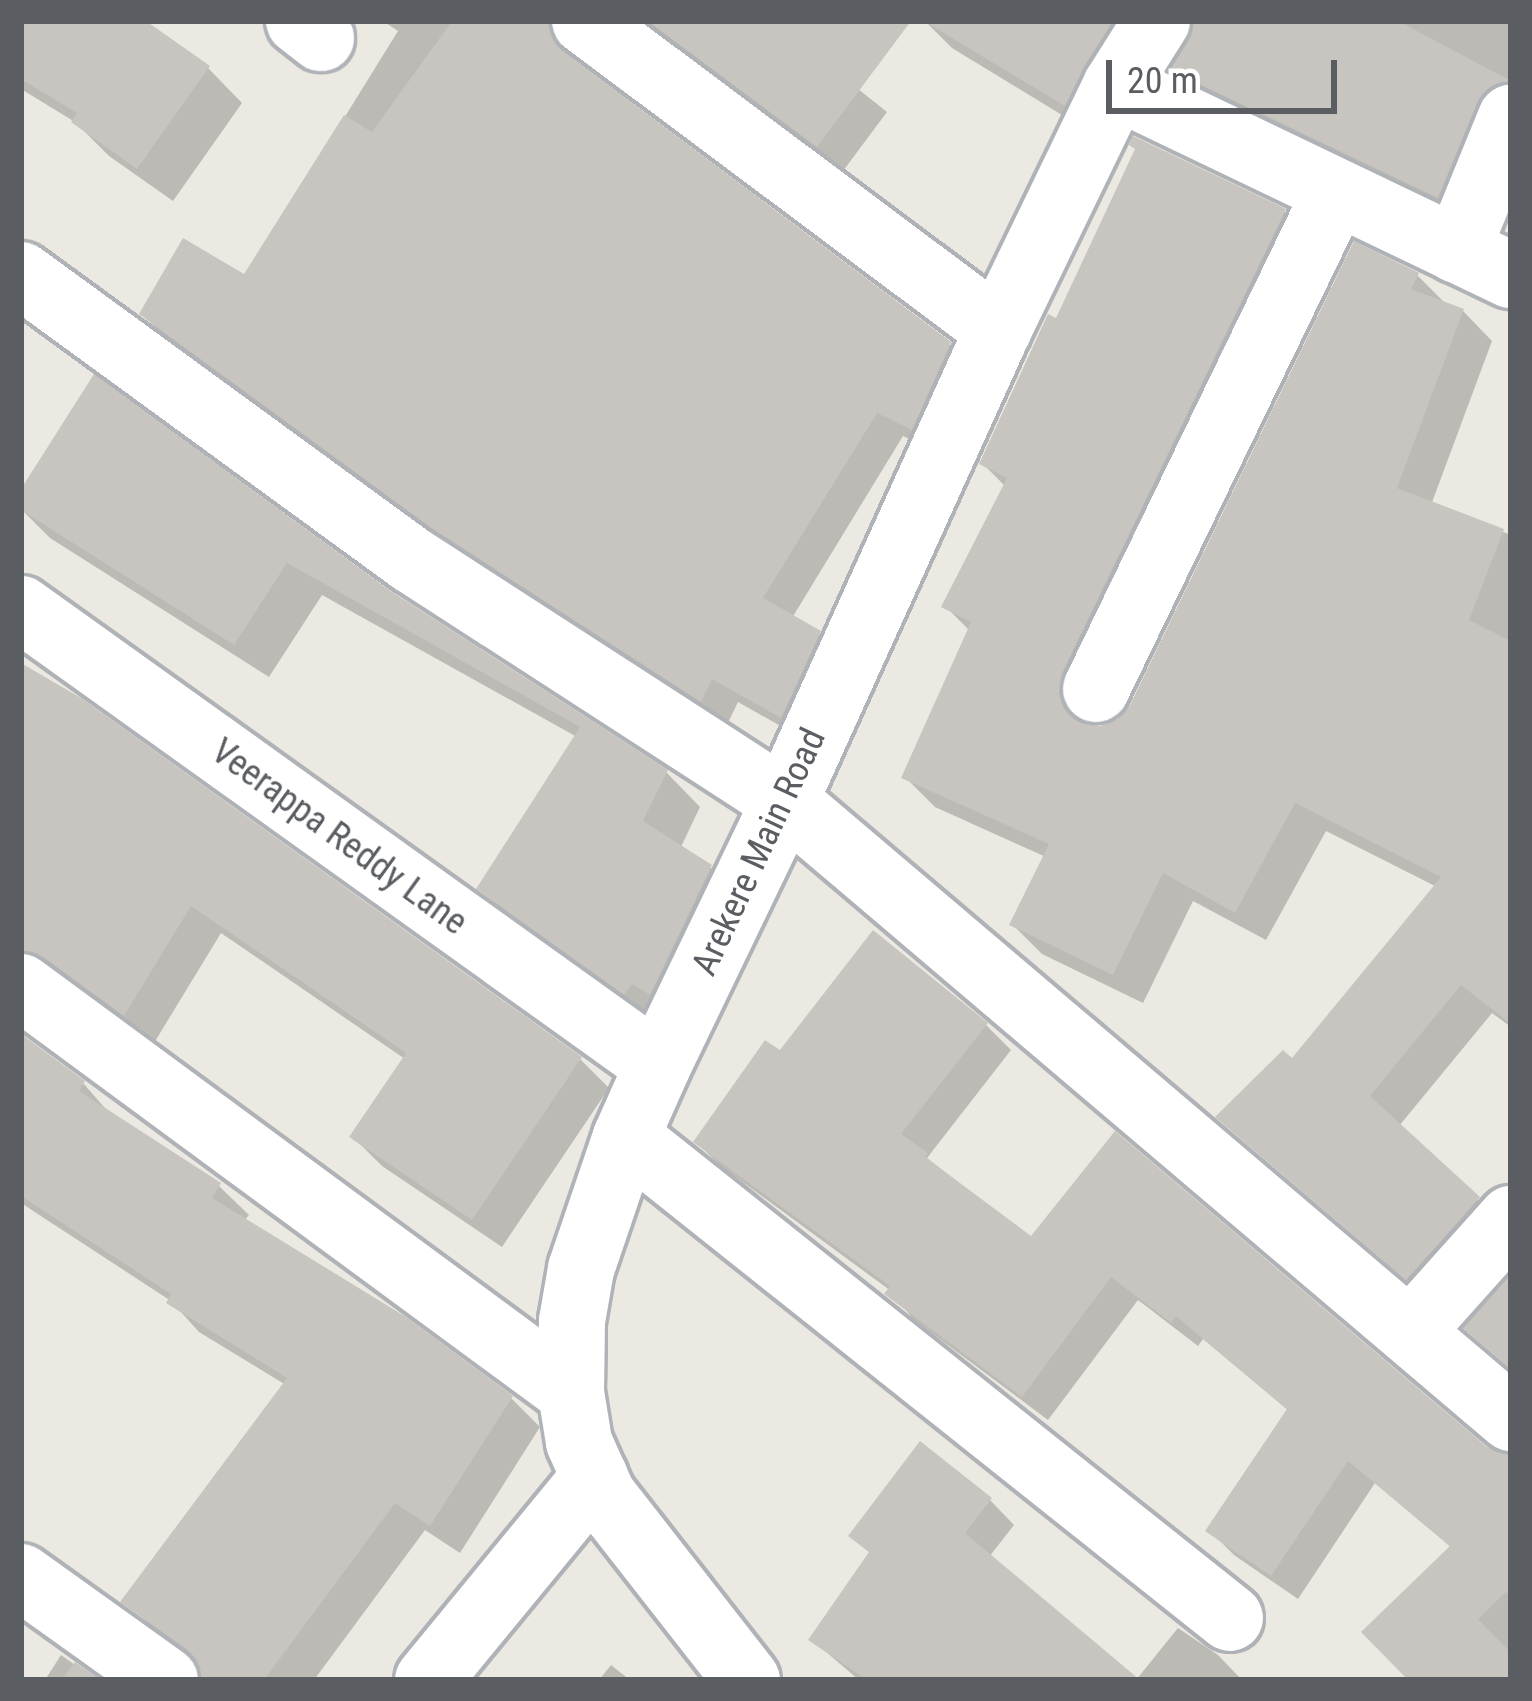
<!DOCTYPE html>
<style>
body{margin:0}
#map{position:relative;width:1532px;height:1701px;overflow:hidden;background:#ece9e2;font-family:"Roboto Condensed",sans-serif}
div>[style]{position:absolute}
.shadow>*{inset:0;background:#0003}
.building>*{inset:0;background:#c8c4bf}
.roads{filter:drop-shadow(3px 0 #afb3b7) drop-shadow(-3px 0 #afb3b7) drop-shadow(0 3px #afb3b7) drop-shadow(0 -3px #afb3b7)}
.minor>*{height:66px;margin:-33px;padding:0 33px;transform-origin:33px;border-radius:33px;background:#fff}
span{translate:-50% -50%;white-space:nowrap;text-align:center;line-height:1.15;-webkit-text-stroke:9px #fff;paint-order:stroke}
.street-label{font-size:36px;color:#5a5e62}
.frame{position:absolute;inset:0;border:24px solid #5a5e62;pointer-events:none}
.scale{position:absolute;left:1106px;top:60px;width:231px;height:54px;box-sizing:border-box;border:6px solid #5a5e62;border-top:0;padding-left:15px;font-size:36px;line-height:42px;white-space:nowrap;color:#5a5e62;-webkit-text-stroke:9px #fff;paint-order:stroke}
</style>
<div id="map">
<div class="shadow">
<div style="clip-path:polygon(21px 21px,152px 21px,149px 27px,208px 68px,242px 103px,173px 201px,109px 156px,75px 122px,21px 89px)"></div>
<div style="clip-path:polygon(383px 21px,584px 21px,572px 42px,575px 63px,949px 344px,975px 370px,938px 453px,903px 436px,792px 618px,819px 634px,844px 659px,807px 741px,738px 702px,727px 725px,462px 554px,168px 340px,142px 314px,245px 278px,398px 31px)"></div>
<div style="clip-path:polygon(643px 21px,773px 21px,887px 112px,843px 171px)"></div>
<div style="clip-path:polygon(925px 21px,1171px 21px,1098px 137px,952px 48px)"></div>
<div style="clip-path:polygon(1197px 21px,1511px 21px,1511px 140px,1471px 229px,1207px 102px,1174px 70px)"></div>
<div style="clip-path:polygon(1284px 211px,1314px 241px,1091px 704px,1087px 727px,1100px 729px,1120px 722px,1417px 275px,1448px 306px,1463px 311px,1492px 341px,1431px 505px,1511px 535px,1511px 1027px,1492px 1013px,1399px 1126px,1508px 1229px,1438px 1307px,1219px 1117px,1292px 1063px,1437px 887px,1326px 831px,1266px 940px,1193px 901px,1143px 1003px,1042px 954px,1012px 924px,1046px 857px,935px 807px,905px 777px,970px 631px,945px 606px,1006px 487px,982px 463px,1057px 322px)"></div>
<div style="clip-path:polygon(94px 379px,390px 594px,666px 772px,700px 807px,680px 849px,711px 868px,745px 902px,660px 1027px,515px 923px,480px 888px,577px 737px,322px 595px,269px 677px,50px 538px,21px 509px,21px 495px)"></div>
<div style="clip-path:polygon(21px 665px,580px 1059px,609px 1088px,502px 1247px,382px 1166px,353px 1137px,405px 1059px,221px 933px,154px 1043px,58px 978px,21px 993px)"></div>
<div style="clip-path:polygon(986px 1025px,1011px 1050px,927px 1158px,1032px 1241px,1116px 1135px,1485px 1449px,1511px 1457px,1511px 1680px,1412px 1680px,1452px 1548px,1375px 1483px,1298px 1599px,1234px 1555px,1209px 1530px,1289px 1411px,1203px 1339px,1198px 1346px,1138px 1300px,1048px 1420px,913px 1319px,891px 1291px,722px 1167px,696px 1142px,781px 1054px)"></div>
<div style="clip-path:polygon(21px 1034px,83px 1083px,111px 1115px,219px 1186px,249px 1215px,244px 1221px,511px 1398px,540px 1427px,460px 1553px,425px 1530px,314px 1680px,205px 1680px,203px 1670px,124px 1602px,286px 1385px,199px 1332px,171px 1301px,21px 1203px)"></div>
<div style="clip-path:polygon(990px 1500px,1014px 1525px,989px 1557px,1135px 1680px,859px 1680px,812px 1640px,871px 1554px,852px 1535px)"></div>
<div style="clip-path:polygon(1178px 1628px,1218px 1655px,1242px 1680px,1136px 1680px)"></div>
<div style="clip-path:polygon(61px 1655px,96px 1680px,45px 1680px)"></div>
<div style="clip-path:polygon(611px 1665px,630px 1680px,599px 1680px)"></div>
</div>
<div class="building">
<div style="clip-path:polygon(21px 21px,146px 21px,210px 66px,137px 169px,71px 122px,77px 113px,21px 79px)"></div>
<div style="clip-path:polygon(452px 21px,548px 21px,563px 51px,951px 342px,912px 430px,877px 413px,763px 598px,821px 631px,781px 718px,712px 679px,701px 702px,433px 529px,139px 314px,183px 238px,244px 274px,344px 115px,372px 132px)"></div>
<div style="clip-path:polygon(648px 21px,911px 21px,817px 147px)"></div>
<div style="clip-path:polygon(924px 21px,1113px 21px,1065px 106px)"></div>
<div style="clip-path:polygon(1194px 21px,1398px 21px,1511px 81px,1489px 88px,1477px 103px,1438px 198px,1170px 70px)"></div>
<div style="clip-path:polygon(1133px 136px,1286px 209px,1062px 673px,1059px 693px,1064px 709px,1079px 722px,1100px 726px,1118px 719px,1130px 705px,1354px 241px,1419px 273px,1411px 289px,1464px 309px,1397px 488px,1504px 529px,1469px 620px,1511px 641px,1511px 1024px,1461px 985px,1370px 1096px,1480px 1197px,1406px 1280px,1215px 1117px,1283px 1050px,1292px 1058px,1441px 877px,1295px 803px,1235px 913px,1163px 873px,1113px 975px,1009px 925px,1049px 844px,901px 778px,971px 622px,941px 607px,1007px 478px,979px 464px,1048px 314px,1056px 318px,1135px 149px,1129px 145px)"></div>
<div style="clip-path:polygon(94px 374px,392px 592px,668px 770px,643px 821px,712px 865px,650px 995px,632px 984px,624px 995px,476px 889px,580px 727px,287px 563px,234px 645px,21px 510px,21px 489px)"></div>
<div style="clip-path:polygon(21px 663px,81px 698px,582px 1057px,472px 1220px,349px 1137px,406px 1053px,191px 906px,124px 1016px,43px 957px,21px 950px)"></div>
<div style="clip-path:polygon(873px 930px,988px 1023px,901px 1134px,928px 1153px,925px 1157px,1031px 1236px,1115px 1131px,1487px 1447px,1511px 1454px,1511px 1597px,1506px 1592px,1478px 1619px,1511px 1653px,1511px 1680px,1408px 1680px,1361px 1632px,1450px 1546px,1348px 1461px,1271px 1576px,1205px 1531px,1287px 1409px,1176px 1316px,1171px 1323px,1111px 1277px,1022px 1397px,884px 1294px,890px 1286px,693px 1142px,765px 1040px,780px 1050px)"></div>
<div style="clip-path:polygon(21px 1034px,85px 1081px,79px 1091px,221px 1183px,212px 1198px,406px 1317px,513px 1396px,430px 1526px,395px 1503px,264px 1680px,202px 1680px,188px 1650px,120px 1602px,287px 1378px,166px 1303px,171px 1294px,21px 1196px)"></div>
<div style="clip-path:polygon(1511px 1275px,1511px 1369px,1463px 1328px)"></div>
<div style="clip-path:polygon(920px 1441px,992px 1498px,965px 1533px,1140px 1680px,867px 1680px,808px 1640px,869px 1552px,848px 1536px)"></div>
<div style="clip-path:polygon(75px 1662px,101px 1680px,62px 1680px)"></div>
</div>
<div class="roads">
<div class="minor">
<div style="left:299px;top:21px;width:28px;rotate:38deg"></div>
<div style="left:585px;top:21px;width:516px;rotate:36.8deg"></div>
<div style="left:1116px;top:86px;width:438px;rotate:25.6deg"></div>
<div style="left:1457px;top:250px;width:143px;rotate:-67.8deg"></div>
<div style="left:21px;top:275px;width:484px;rotate:36.1deg"></div>
<div style="left:412px;top:560px;width:444px;rotate:32.9deg"></div>
<div style="left:785px;top:801px;width:953px;rotate:40.36deg"></div>
<div style="left:21px;top:609px;width:783px;rotate:35.6deg"></div>
<div style="left:1096px;top:689px;width:552px;rotate:-64.22deg"></div>
<div style="left:21px;top:987px;width:683px;rotate:36.37deg"></div>
<div style="left:626px;top:1137px;width:772px;rotate:38.53deg"></div>
<div style="left:1410px;top:1332px;width:152px;rotate:-48.2deg"></div>
<div style="left:21px;top:1577px;width:177px;rotate:35.6deg"></div>
<div style="left:428px;top:1680px;width:263px;rotate:-50.6deg"></div>
<div style="left:747px;top:1680px;width:234px;rotate:-128deg"></div>
<div style="left:603px;top:1496px;width:59px;rotate:-114deg"></div>
<div style="left:579px;top:1442px;width:51px;rotate:-99.1deg"></div>
<div style="left:571px;top:1392px;width:71px;rotate:-89.2deg"></div>
<div style="left:572px;top:1321px;width:53px;rotate:-80.2deg"></div>
<div style="left:581px;top:1269px;width:139px;rotate:-71.2deg"></div>
<div style="left:626px;top:1137px;width:79px;rotate:-66deg"></div>
<div style="left:658px;top:1065px;width:293px;rotate:-64.3deg"></div>
<div style="left:785px;top:801px;width:517px;rotate:-65.67deg"></div>
<div style="left:998px;top:330px;width:271px;rotate:-64.2deg"></div>
<div style="left:1116px;top:86px;width:77px;rotate:-57.8deg"></div>
</div>
</div>
<div class="street-label">
<span style="left:339px;top:837px;rotate:36deg">Veerappa Reddy Lane</span>
<span style="left:759px;top:852px;rotate:-65deg">Arekere Main Road</span>
</div>
<div class="frame"></div>
<div class="scale">20 m</div>
</div>
